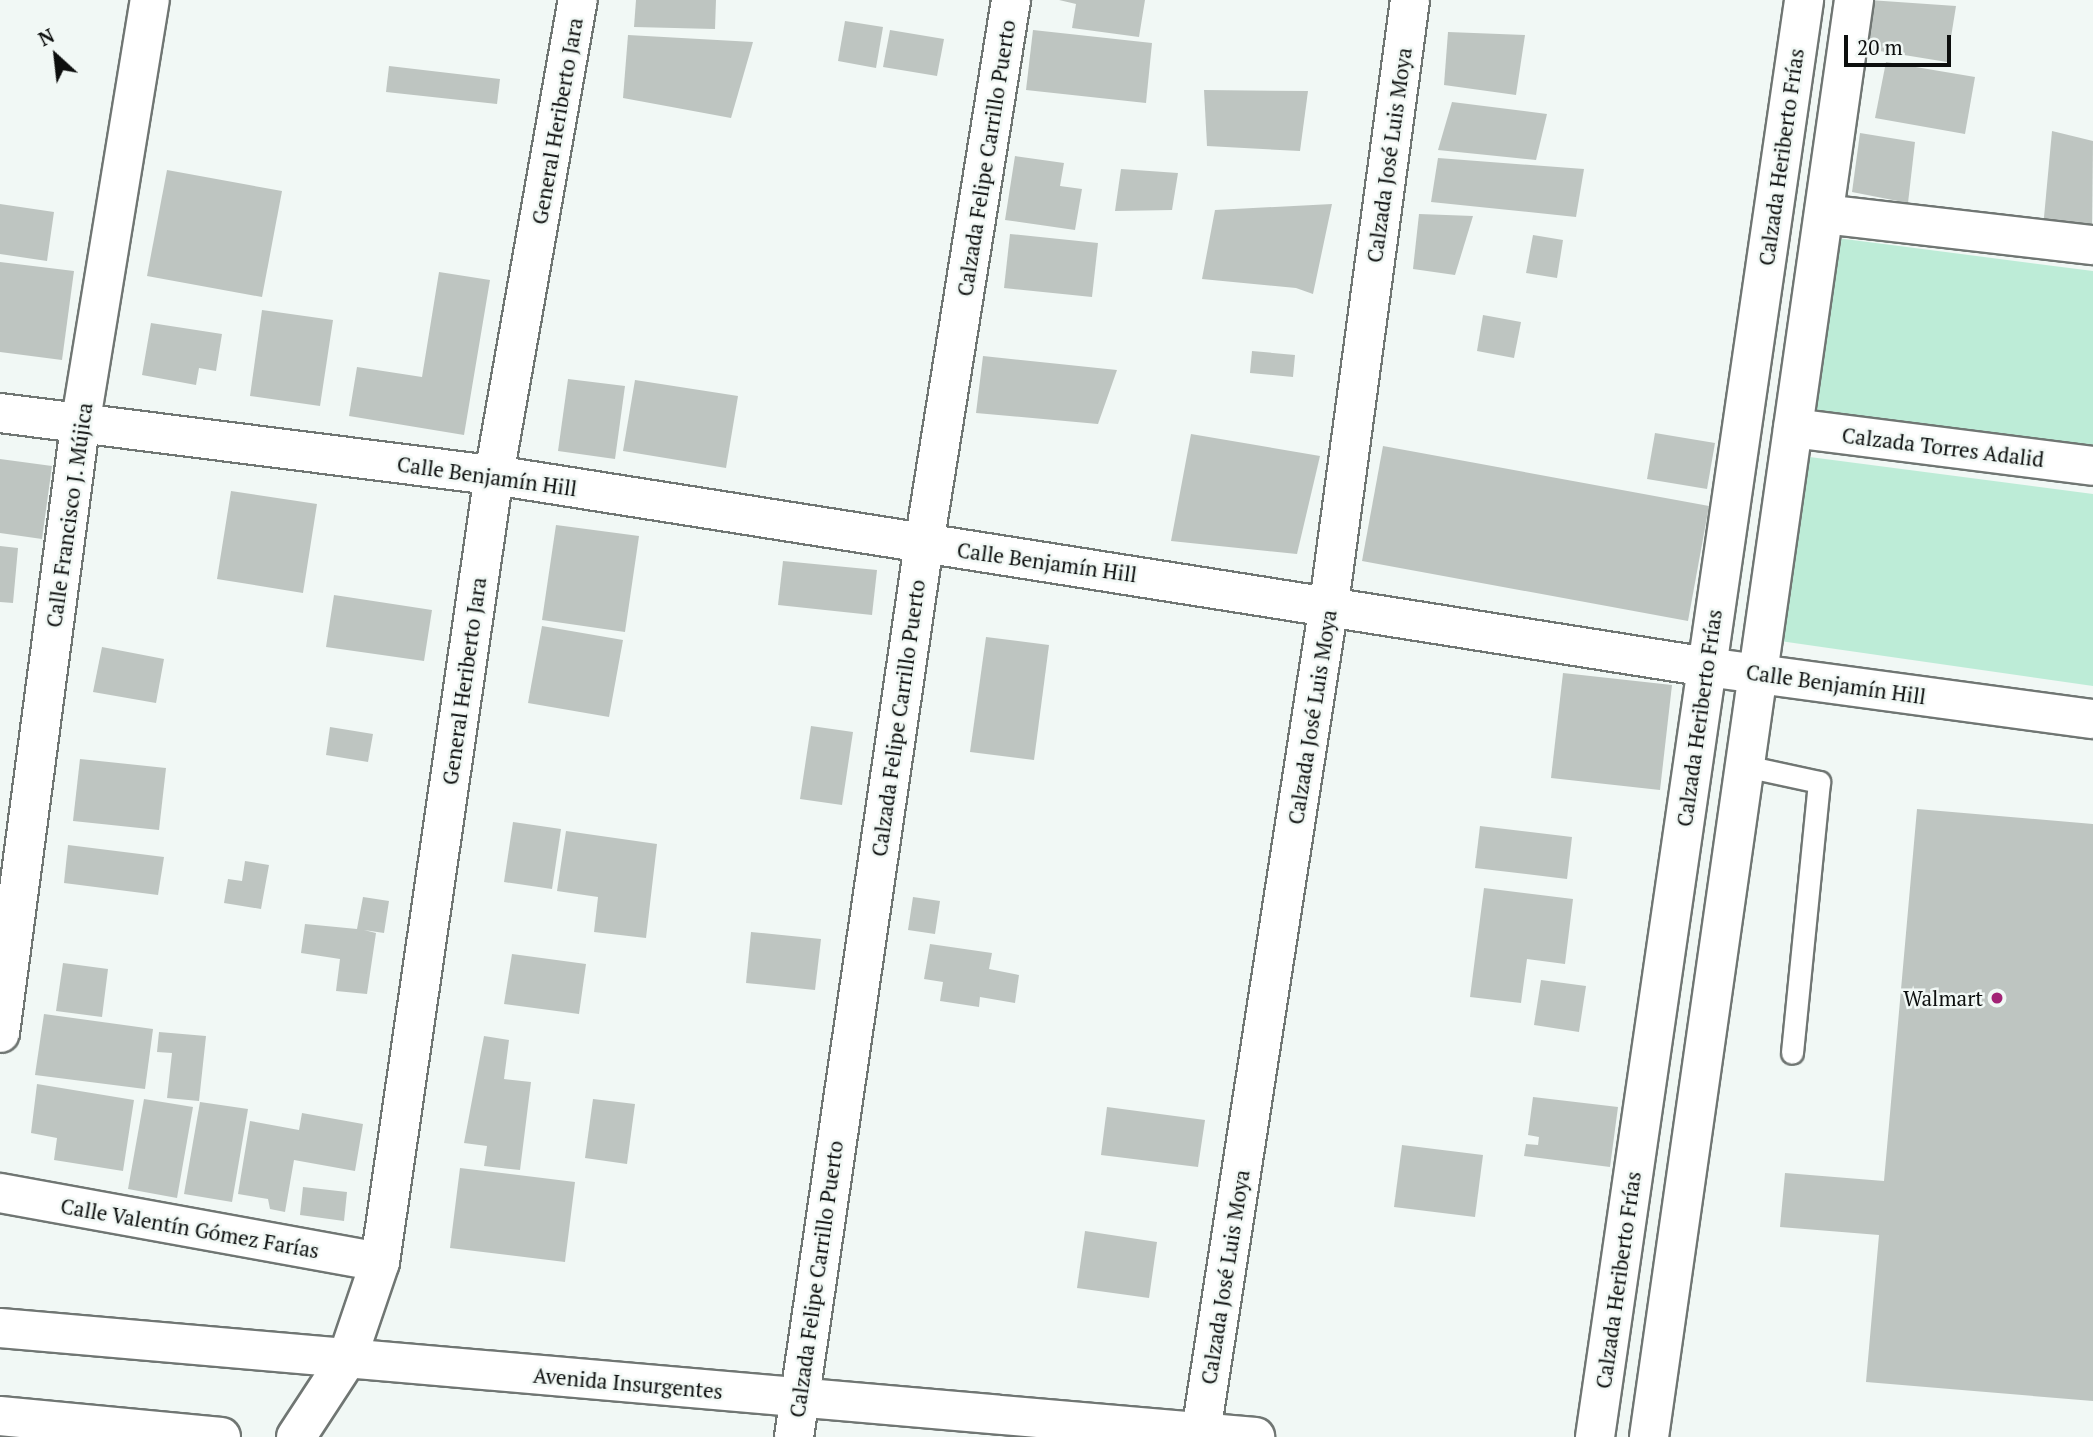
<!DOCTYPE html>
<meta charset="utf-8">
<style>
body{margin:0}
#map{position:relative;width:2093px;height:1437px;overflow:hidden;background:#f1f8f5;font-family:"PT Serif",serif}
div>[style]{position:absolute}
.green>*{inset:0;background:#bdecd7}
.building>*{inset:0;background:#bec5c1}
.roads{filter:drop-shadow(2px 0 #707673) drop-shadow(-2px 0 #707673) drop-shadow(0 2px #707673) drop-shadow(0 -2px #707673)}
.service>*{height:21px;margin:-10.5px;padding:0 10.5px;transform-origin:10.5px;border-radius:10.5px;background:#fff}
.minor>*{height:38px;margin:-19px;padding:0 19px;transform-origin:19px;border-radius:19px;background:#fff}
.tertiary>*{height:38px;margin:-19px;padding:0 19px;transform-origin:19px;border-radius:19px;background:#fff}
.primary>*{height:38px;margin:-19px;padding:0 19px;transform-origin:19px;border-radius:19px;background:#fff}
.dots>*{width:19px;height:19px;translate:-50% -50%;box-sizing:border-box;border:4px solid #f1f8f5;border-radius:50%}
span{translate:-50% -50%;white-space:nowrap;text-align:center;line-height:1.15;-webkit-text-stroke:5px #f1f8f5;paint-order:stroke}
.street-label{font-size:21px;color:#0d0f0e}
.poi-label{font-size:21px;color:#0d0f0e}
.right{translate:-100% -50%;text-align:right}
.north{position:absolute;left:21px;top:21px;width:70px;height:70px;-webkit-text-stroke:5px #f1f8f5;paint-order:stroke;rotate:333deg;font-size:19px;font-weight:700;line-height:28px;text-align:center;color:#0d0f0e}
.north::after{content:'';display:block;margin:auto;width:24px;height:32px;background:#0d0f0e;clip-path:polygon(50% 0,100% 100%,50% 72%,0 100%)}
.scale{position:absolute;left:1844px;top:35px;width:107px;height:32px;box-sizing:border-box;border:4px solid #0d0f0e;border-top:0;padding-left:9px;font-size:21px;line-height:24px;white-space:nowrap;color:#0d0f0e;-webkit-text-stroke:5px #f1f8f5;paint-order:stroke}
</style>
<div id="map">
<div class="green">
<div style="clip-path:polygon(1829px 237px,2093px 271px,2093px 475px,1804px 423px)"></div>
<div style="clip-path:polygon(1802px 456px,2093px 494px,2093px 686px,1780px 641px)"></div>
</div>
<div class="building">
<div style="clip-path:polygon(636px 0,716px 0,715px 29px,634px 27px)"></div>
<div style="clip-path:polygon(1059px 0,1145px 0,1139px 37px,1072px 28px,1076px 4px)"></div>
<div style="clip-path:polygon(1869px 0,1956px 6px,1947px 62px,1861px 48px)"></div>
<div style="clip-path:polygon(845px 21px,883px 27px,876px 68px,838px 61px)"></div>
<div style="clip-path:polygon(890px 30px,944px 39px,937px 76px,883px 67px)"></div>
<div style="clip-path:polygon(1033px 30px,1152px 43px,1146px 103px,1026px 90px)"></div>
<div style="clip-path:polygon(1448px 32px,1525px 35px,1516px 95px,1444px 85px)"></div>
<div style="clip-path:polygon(628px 35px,753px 42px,731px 118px,623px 98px)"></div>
<div style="clip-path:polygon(1886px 62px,1975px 77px,1965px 134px,1875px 118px)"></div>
<div style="clip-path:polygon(389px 66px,500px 79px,497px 104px,386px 92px)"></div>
<div style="clip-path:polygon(1204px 90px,1308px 91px,1300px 151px,1207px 146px)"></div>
<div style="clip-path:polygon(1452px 102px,1547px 114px,1536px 160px,1438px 150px)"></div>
<div style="clip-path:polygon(2052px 131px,2093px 141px,2092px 234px,2043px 228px)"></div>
<div style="clip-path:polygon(1860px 133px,1915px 142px,1908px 203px,1852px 192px)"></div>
<div style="clip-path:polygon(1015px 156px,1064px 163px,1060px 186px,1082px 189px,1075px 230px,1005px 220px)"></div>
<div style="clip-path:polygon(1438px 158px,1584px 169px,1576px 217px,1431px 202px)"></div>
<div style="clip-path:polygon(1121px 169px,1178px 173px,1172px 210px,1115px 211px)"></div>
<div style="clip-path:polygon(167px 170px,282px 191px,262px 297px,147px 276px)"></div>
<div style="clip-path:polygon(0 204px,54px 212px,47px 261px,0 254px)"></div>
<div style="clip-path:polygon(1332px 204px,1313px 294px,1296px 288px,1202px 279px,1215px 210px)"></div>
<div style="clip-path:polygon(1419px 214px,1473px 216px,1455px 275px,1413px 269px)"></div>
<div style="clip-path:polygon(1010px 234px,1098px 243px,1092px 297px,1004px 288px)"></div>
<div style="clip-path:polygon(1533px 235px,1563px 240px,1557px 278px,1526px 273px)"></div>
<div style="clip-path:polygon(0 262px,74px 271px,62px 360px,0 352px)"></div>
<div style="clip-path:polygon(439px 272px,490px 280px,464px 435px,349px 416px,357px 367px,422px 377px)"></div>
<div style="clip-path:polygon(262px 310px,333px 320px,320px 406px,250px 396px)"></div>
<div style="clip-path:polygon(1483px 315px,1521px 322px,1514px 358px,1477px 351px)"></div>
<div style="clip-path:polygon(151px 323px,222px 334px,216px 371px,199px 368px,196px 385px,142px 375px)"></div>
<div style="clip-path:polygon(1252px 351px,1295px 355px,1293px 377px,1250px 373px)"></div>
<div style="clip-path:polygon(983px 356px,1117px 370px,1098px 424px,976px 413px)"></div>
<div style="clip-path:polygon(568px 379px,625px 386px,615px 459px,558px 451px)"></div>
<div style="clip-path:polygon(635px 380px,738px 396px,726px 468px,623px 451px)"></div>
<div style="clip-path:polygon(1655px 433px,1715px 443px,1707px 489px,1647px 479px)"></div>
<div style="clip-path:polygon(1191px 434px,1320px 456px,1297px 554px,1171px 541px)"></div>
<div style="clip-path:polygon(1383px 446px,1709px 506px,1688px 621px,1362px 561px)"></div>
<div style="clip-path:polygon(0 459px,52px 466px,42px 539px,0 533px)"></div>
<div style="clip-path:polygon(231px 491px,317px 504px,303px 593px,217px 579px)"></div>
<div style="clip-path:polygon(556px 525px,639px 536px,625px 632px,542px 620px)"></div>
<div style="clip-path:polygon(0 546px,18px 548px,13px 603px,0 602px)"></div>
<div style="clip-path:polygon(783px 561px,877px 570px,872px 615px,778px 605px)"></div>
<div style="clip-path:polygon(334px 595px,432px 610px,424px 661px,326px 647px)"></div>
<div style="clip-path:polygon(542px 626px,623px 640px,609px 717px,528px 703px)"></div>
<div style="clip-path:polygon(986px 637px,1049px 645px,1034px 760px,970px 752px)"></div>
<div style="clip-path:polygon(102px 647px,164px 659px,156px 703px,93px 692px)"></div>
<div style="clip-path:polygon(1563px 673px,1672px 685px,1660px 790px,1551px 778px)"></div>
<div style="clip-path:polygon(811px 726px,853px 732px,842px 805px,800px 799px)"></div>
<div style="clip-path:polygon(330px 727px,373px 734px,368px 762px,326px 755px)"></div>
<div style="clip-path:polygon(80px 759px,166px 768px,159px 830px,73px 821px)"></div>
<div style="clip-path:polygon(1917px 809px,2093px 824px,2093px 1401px,1866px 1382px,1879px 1235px,1780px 1227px,1785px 1173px,1884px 1181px)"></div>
<div style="clip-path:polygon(513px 822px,561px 829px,552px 889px,504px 882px)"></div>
<div style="clip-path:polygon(1480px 826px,1572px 837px,1567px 879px,1475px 868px)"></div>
<div style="clip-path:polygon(566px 831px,657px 844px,646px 938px,594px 932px,598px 897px,557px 891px)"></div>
<div style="clip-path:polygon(68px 845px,164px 857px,158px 895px,64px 883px)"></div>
<div style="clip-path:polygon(245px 861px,269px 865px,261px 909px,224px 903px,228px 879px,242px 881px)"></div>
<div style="clip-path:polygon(1484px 888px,1573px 899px,1565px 964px,1527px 959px,1521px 1003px,1470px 997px)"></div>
<div style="clip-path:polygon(363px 897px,389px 901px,384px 933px,364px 930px,376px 933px,367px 994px,336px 991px,340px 959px,301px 953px,305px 924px,357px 929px)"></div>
<div style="clip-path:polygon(913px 897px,940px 901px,935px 934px,908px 930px)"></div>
<div style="clip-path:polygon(751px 932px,821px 939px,815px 990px,746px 983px)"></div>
<div style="clip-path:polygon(930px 944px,992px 953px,989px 969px,1019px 975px,1015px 1003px,980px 997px,979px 1007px,940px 1001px,943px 982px,924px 979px)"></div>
<div style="clip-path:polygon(512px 954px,586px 964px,579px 1014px,504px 1004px)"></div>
<div style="clip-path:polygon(63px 963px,108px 969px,102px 1017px,56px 1011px)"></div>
<div style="clip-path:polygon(1541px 980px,1586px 986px,1579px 1032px,1534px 1025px)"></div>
<div style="clip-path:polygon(44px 1014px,153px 1029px,145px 1089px,35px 1075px)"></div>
<div style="clip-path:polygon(159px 1032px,206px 1036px,199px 1101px,167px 1098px,172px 1053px,157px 1052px)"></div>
<div style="clip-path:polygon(484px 1036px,509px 1040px,504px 1079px,531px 1082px,520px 1170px,484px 1166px,487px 1146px,464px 1143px)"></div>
<div style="clip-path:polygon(37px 1084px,134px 1100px,123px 1171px,54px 1160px,57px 1138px,31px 1133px)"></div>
<div style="clip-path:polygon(1533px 1097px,1618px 1107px,1610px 1167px,1524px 1156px,1526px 1144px,1538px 1145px,1539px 1137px,1528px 1135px)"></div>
<div style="clip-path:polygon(144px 1099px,193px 1107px,177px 1198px,128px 1189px)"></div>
<div style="clip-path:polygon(593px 1099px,635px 1104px,627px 1164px,585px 1158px)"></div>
<div style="clip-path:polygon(200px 1102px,248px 1109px,232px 1202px,184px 1194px)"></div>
<div style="clip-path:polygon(1107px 1107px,1205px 1120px,1198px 1167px,1101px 1155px)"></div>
<div style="clip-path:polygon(302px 1113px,363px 1124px,355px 1171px,294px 1160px,285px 1212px,270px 1209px,268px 1199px,238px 1194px,250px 1121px,299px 1130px)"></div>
<div style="clip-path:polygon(1402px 1145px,1483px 1155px,1475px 1217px,1394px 1207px)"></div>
<div style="clip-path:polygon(460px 1168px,575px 1182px,565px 1262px,450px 1248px)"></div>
<div style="clip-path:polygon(303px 1187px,347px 1192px,344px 1221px,300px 1215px)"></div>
<div style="clip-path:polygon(1085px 1231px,1157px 1242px,1149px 1298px,1077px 1288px)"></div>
</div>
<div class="roads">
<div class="service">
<div style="left:1745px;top:766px;width:76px;rotate:12.2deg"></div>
<div style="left:1819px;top:782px;width:272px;rotate:95.7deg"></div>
</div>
<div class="minor">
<div style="left:1824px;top:214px;width:271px;rotate:6.6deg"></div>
<div style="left:0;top:413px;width:498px;rotate:7.2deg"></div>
<div style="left:494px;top:475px;width:1228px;rotate:8.99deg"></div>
<div style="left:1707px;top:667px;width:389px;rotate:7.7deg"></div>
<div style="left:1793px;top:428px;width:302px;rotate:7.2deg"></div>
<div style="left:0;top:1033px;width:612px;rotate:-82.49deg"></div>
<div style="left:80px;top:426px;width:432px;rotate:-80.7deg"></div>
<div style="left:0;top:1193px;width:386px;rotate:10.3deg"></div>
<div style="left:1201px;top:1432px;width:838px;rotate:-81.21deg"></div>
<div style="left:1329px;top:604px;width:609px;rotate:-82.36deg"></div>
<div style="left:296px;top:1437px;width:93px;rotate:-56.8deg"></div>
<div style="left:347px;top:1359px;width:102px;rotate:-71.2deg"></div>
<div style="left:380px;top:1262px;width:795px;rotate:-81.76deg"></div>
<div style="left:494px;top:475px;width:482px;rotate:-80deg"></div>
<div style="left:794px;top:1437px;width:902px;rotate:-81.72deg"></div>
<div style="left:924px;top:544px;width:551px;rotate:-80.91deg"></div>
</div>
<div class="tertiary">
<div style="left:1595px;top:1437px;width:1452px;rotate:-81.72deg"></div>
<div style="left:1649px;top:1437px;width:1452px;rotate:-81.88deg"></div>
</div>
<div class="primary">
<div style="left:0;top:1328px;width:1260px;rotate:4.96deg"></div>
<div style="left:0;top:1416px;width:222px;rotate:5.4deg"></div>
</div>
</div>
<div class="dots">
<div style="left:1997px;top:998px;background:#a22375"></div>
</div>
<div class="street-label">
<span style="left:557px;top:121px;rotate:-80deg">General Heriberto Jara</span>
<span style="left:1389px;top:155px;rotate:-82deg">Calzada José Luis Moya</span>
<span style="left:1781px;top:157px;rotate:-82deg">Calzada Heriberto Frías</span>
<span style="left:986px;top:158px;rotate:-81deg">Calzada Felipe Carrillo Puerto</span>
<span style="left:1943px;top:447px;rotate:7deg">Calzada Torres Adalid</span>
<span style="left:487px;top:476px;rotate:8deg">Calle Benjamín Hill</span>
<span style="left:69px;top:515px;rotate:-82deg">Calle Francisco J. Mújica</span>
<span style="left:1047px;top:562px;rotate:8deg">Calle Benjamín Hill</span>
<span style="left:464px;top:681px;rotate:-82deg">General Heriberto Jara</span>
<span style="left:1836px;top:684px;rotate:8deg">Calle Benjamín Hill</span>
<span style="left:1312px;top:717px;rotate:-81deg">Calzada José Luis Moya</span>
<span style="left:898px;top:718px;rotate:-82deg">Calzada Felipe Carrillo Puerto</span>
<span style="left:1699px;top:718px;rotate:-82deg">Calzada Heriberto Frías</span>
<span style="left:190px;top:1228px;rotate:10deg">Calle Valentín Gómez Farías</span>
<span style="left:1225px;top:1277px;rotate:-81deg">Calzada José Luis Moya</span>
<span style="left:816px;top:1279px;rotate:-82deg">Calzada Felipe Carrillo Puerto</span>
<span style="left:1618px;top:1280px;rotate:-82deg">Calzada Heriberto Frías</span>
<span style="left:628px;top:1383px;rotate:5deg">Avenida Insurgentes</span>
</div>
<div class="poi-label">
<span class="right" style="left:1983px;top:998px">Walmart</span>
</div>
<div class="north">N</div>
<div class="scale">20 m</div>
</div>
